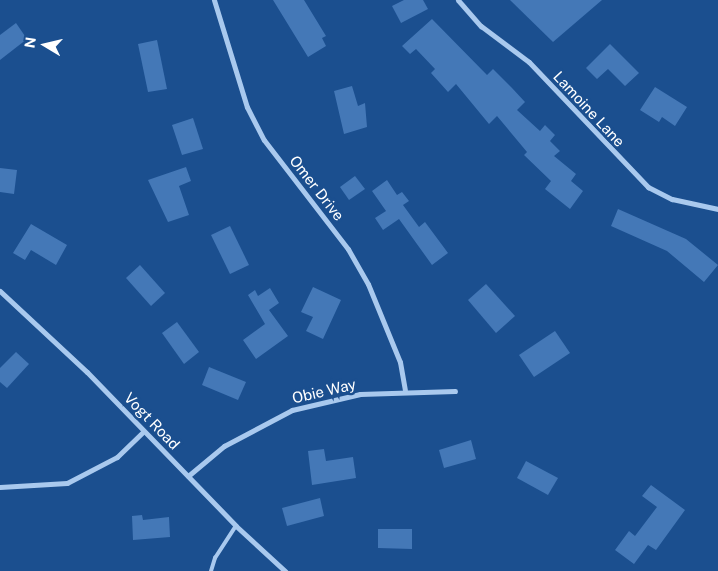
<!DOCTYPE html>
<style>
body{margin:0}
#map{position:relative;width:718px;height:571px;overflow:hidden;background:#1b4f8f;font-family:"Public Sans",sans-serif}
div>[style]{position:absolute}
.building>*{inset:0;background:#4478b7}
.lane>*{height:4px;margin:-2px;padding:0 2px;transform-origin:2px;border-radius:2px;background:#a9c9ee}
.street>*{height:5px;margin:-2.5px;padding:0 2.5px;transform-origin:2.5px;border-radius:2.5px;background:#a9c9ee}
span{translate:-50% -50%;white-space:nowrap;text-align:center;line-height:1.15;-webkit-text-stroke:5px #1b4f8f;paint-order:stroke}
.street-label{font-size:15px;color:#fff}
.north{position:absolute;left:20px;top:20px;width:50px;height:50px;-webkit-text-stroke:4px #1b4f8f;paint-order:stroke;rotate:279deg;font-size:14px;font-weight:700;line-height:20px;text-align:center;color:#fff}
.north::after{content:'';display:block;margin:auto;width:18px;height:22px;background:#fff;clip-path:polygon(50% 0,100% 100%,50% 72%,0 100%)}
</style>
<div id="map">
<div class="building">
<div style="clip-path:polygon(273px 0,304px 0,326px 36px,322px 38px,326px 46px,308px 57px)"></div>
<div style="clip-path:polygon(404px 0,423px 0,428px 9px,401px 23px,392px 6px)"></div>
<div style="clip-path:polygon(510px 0,602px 0,553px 42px)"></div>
<div style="clip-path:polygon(432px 19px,487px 75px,493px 69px,512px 88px,525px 102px,517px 110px,540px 131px,545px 125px,555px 135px,550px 141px,560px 151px,554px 156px,576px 174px,571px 181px,583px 191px,570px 209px,545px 189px,551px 181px,524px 155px,527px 152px,497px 116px,489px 124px,456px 84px,448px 92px,431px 73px,435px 69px,416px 49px,410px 54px,402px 46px)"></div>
<div style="clip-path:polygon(16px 23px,27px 39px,0 60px,0 35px)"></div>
<div style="clip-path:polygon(157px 40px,167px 89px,148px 92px,138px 44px)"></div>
<div style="clip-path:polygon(610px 44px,639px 73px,625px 86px,608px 69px,597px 79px,586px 68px)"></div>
<div style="clip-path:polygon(352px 86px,358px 106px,365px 103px,367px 127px,344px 134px,334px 91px)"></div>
<div style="clip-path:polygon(655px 87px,687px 107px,675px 126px,662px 117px,659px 122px,640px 110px)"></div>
<div style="clip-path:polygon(193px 118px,203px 149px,182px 155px,172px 125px)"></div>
<div style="clip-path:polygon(186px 167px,191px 181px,179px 186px,189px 215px,168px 222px,148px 180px)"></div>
<div style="clip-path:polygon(0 168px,17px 170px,14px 194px,0 192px)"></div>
<div style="clip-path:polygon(355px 176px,365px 189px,349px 200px,340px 187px)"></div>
<div style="clip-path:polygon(387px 180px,397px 195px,402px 192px,409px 201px,403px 205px,419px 227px,425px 222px,448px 253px,432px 265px,399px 219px,383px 230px,375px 218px,386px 211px,372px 191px)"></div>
<div style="clip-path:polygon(618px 209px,686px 239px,718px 265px,704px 282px,667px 251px,611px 226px)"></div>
<div style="clip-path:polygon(31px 224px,67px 245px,56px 265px,31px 250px,25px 260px,13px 253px)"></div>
<div style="clip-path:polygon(230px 226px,249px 265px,230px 274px,211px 235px)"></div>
<div style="clip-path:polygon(140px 265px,165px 293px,151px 306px,126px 278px)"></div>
<div style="clip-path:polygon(486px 284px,515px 316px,496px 333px,468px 300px)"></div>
<div style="clip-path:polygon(313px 287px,341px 300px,323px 339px,306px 331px,313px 317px,301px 312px)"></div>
<div style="clip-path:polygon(270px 288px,279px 303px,269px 310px,288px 336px,256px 359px,243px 340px,265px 324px,248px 295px,255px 290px,258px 296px)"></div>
<div style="clip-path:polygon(177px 322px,199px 352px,184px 364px,162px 333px)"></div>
<div style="clip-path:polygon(555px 331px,570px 353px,534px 377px,519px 355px)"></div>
<div style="clip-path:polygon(16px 352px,29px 364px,7px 388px,0 382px,0 368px)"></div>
<div style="clip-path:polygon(209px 367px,246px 382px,238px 400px,202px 385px)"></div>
<div style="clip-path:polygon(471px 440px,476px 459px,444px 468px,439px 450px)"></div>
<div style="clip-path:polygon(324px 449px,326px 461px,353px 457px,356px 478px,312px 485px,308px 451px)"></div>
<div style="clip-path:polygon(526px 461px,558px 478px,548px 495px,517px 478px)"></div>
<div style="clip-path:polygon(651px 485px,685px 510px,656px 550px,648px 545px,634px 564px,615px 550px,629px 531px,635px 536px,657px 507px,642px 496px)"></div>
<div style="clip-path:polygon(320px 498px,324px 516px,287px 526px,282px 508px)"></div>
<div style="clip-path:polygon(142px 515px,143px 520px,169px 517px,170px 537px,133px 540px,132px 516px)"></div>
<div style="clip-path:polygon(378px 529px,412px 529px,412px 549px,378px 548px)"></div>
</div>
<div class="lane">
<div style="left:211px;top:571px;width:14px;rotate:-73deg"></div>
<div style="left:215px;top:558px;width:38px;rotate:-57deg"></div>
</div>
<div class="street">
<div style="left:214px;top:0;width:112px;rotate:72.9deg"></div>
<div style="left:247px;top:107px;width:37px;rotate:63deg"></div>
<div style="left:264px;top:140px;width:138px;rotate:52.4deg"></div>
<div style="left:348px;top:249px;width:40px;rotate:60.3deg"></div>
<div style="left:368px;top:284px;width:84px;rotate:67.7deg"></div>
<div style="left:400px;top:362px;width:28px;rotate:80deg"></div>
<div style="left:458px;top:0;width:35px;rotate:49deg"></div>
<div style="left:481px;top:26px;width:60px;rotate:36.9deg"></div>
<div style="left:529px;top:62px;width:173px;rotate:46.4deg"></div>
<div style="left:648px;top:187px;width:27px;rotate:27deg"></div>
<div style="left:672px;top:199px;width:47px;rotate:12.3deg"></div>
<div style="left:0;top:291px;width:119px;rotate:43deg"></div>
<div style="left:87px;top:372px;width:214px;rotate:45.9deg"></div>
<div style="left:236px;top:526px;width:67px;rotate:42.6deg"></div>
<div style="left:188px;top:476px;width:47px;rotate:-39.8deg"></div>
<div style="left:224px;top:446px;width:77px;rotate:-27.9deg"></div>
<div style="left:292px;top:410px;width:70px;rotate:-13.2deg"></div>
<div style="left:360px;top:394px;width:95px;rotate:-1.8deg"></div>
<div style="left:0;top:487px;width:67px;rotate:-3.4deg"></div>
<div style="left:67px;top:483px;width:56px;rotate:-27.5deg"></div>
<div style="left:117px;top:457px;width:37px;rotate:-44deg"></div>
</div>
<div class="street-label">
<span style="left:589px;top:109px;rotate:47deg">Lamoine Lane</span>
<span style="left:317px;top:188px;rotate:52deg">Omer Drive</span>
<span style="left:324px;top:391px;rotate:-13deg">Obie Way</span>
<span style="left:152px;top:421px;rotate:46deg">Vogt Road</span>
</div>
<div class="north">N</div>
</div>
